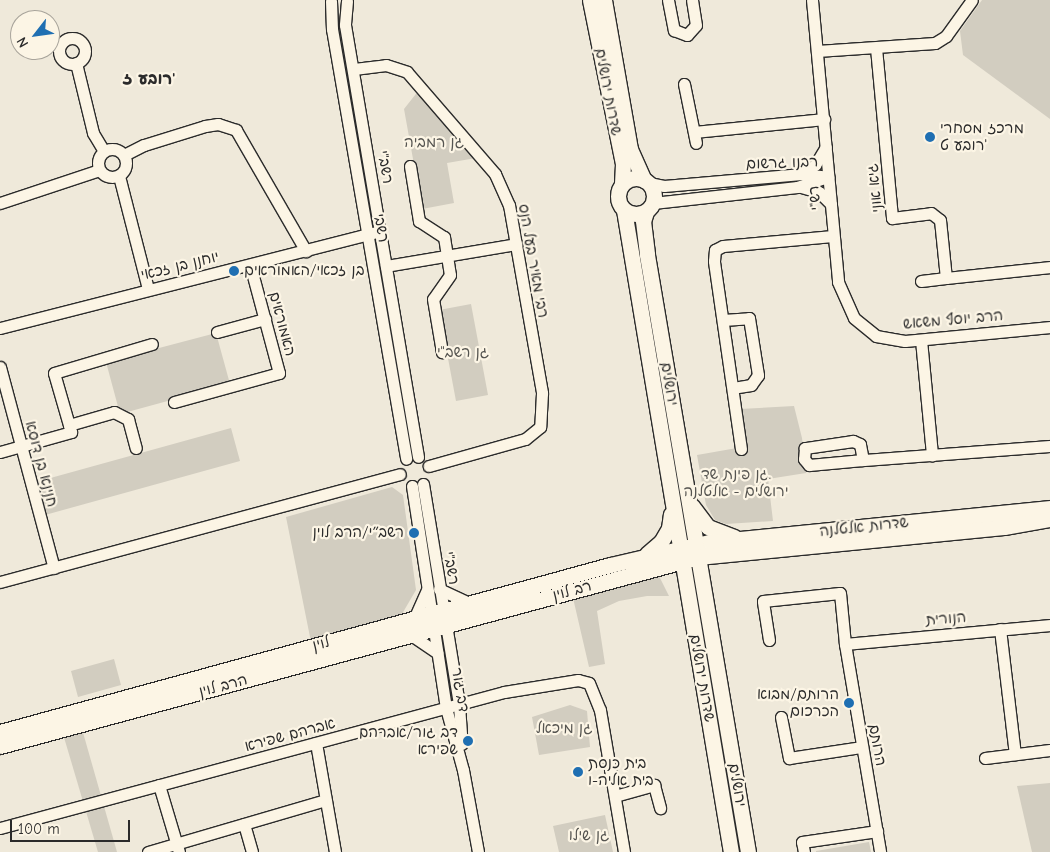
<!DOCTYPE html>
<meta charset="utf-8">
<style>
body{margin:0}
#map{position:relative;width:1050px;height:852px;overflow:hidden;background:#efe9da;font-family:"Comic Neue","Playpen Sans Hebrew",sans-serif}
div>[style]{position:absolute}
.green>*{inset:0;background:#d2cdc0}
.roads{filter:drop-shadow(1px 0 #2b2b2b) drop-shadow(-1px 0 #2b2b2b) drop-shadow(0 1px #2b2b2b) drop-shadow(0 -1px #2b2b2b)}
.minor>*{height:11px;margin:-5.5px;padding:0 5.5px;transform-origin:5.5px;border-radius:5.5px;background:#fcf5e5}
.minor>.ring{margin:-5.5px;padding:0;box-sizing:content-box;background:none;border:11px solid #fcf5e5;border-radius:50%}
.major>*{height:15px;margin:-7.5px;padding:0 7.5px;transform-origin:7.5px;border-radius:7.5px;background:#fcf5e5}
.major>.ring{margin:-7.5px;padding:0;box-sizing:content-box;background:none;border:15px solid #fcf5e5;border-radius:50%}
.dots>*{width:14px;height:14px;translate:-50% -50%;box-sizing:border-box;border:2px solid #fcf5e5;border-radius:50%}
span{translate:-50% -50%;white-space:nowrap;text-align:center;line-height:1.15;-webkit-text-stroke:4.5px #fcf5e5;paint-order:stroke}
.street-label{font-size:15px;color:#2b2b2b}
.poi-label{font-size:15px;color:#2b2b2b}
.left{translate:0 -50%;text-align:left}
.right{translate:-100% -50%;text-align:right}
.park-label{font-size:15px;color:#555450}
.neighbourhood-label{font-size:16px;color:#2b2b2b;font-weight:700}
.north{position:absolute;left:10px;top:10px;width:50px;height:50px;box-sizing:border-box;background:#fcf5e5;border:1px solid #a8a49b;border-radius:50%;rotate:240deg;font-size:14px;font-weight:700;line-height:20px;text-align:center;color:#2b2b2b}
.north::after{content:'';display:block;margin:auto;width:18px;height:22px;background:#1f6fb2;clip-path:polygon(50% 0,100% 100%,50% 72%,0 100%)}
.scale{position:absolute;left:10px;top:820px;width:120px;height:22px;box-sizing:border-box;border:2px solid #2b2b2b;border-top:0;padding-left:6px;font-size:15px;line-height:18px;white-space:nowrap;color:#2b2b2b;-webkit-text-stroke:4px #fcf5e5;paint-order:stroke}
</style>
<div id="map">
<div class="green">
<div style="clip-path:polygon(982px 0,1050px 0,1050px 119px,963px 55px,960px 31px)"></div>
<div style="clip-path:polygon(419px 90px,476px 158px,447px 163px,454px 203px,422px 209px,404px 109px)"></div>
<div style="clip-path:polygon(471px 304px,488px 395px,456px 401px,439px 310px)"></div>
<div style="clip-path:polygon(216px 333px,230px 384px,120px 414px,106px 362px)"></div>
<div style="clip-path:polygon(794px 406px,802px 438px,806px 473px,768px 479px,773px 521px,726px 524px,715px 520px,706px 505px,697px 455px,737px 448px,740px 409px)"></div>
<div style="clip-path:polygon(231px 428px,240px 461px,45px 515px,36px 482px)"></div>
<div style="clip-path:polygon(392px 487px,403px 495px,416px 590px,402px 614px,311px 642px,286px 517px)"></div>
<div style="clip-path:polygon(659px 576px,669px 596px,647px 596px,619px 601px,597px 611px,605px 664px,589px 667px,573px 598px)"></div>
<div style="clip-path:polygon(114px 659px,121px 685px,78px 697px,71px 671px)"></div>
<div style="clip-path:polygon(570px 705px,587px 711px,590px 747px,539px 755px,532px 717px)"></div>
<div style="clip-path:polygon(82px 729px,117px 852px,98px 852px,63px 734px)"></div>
<div style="clip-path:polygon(1050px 783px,1050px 852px,1032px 852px,1017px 786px)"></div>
<div style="clip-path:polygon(605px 815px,613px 852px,559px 852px,553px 826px)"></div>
<div style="clip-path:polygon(869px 842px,871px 852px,816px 852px,816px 851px)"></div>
</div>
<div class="roads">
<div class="minor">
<div style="left:668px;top:0;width:31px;rotate:79deg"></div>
<div style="left:674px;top:30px;width:14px;rotate:21deg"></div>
<div style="left:687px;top:35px;width:13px;rotate:-48deg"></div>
<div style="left:696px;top:25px;width:25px;rotate:-99deg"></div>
<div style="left:812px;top:0;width:283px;rotate:84.7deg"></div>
<div style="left:838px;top:282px;width:39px;rotate:66deg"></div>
<div style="left:854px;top:318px;width:28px;rotate:39deg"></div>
<div style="left:876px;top:336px;width:29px;rotate:10deg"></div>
<div style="left:905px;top:341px;width:146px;rotate:-5.5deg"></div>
<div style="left:331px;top:1px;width:28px;rotate:88deg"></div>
<div style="left:332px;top:29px;width:436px;rotate:80.2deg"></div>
<div style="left:347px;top:1px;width:24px;rotate:95deg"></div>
<div style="left:345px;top:25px;width:438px;rotate:80.4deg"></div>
<div class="ring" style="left:59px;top:38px;width:15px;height:15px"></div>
<div style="left:876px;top:48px;width:171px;rotate:84.6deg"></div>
<div style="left:892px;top:218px;width:39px;rotate:-7deg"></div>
<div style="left:931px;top:213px;width:11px;rotate:38deg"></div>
<div style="left:940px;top:220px;width:58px;rotate:84.1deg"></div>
<div style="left:946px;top:278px;width:105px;rotate:-6deg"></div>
<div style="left:817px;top:51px;width:118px;rotate:-3.9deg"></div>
<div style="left:935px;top:43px;width:13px;rotate:-32deg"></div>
<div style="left:946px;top:36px;width:44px;rotate:-54.2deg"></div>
<div style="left:76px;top:63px;width:72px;rotate:76.3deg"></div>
<div style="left:93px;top:133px;width:21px;rotate:59deg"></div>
<div style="left:354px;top:69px;width:32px;rotate:-7deg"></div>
<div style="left:386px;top:65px;width:22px;rotate:18deg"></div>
<div style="left:407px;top:72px;width:135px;rotate:49.2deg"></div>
<div style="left:495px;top:174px;width:34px;rotate:66deg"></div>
<div style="left:509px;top:205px;width:191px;rotate:80deg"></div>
<div style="left:542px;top:393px;width:34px;rotate:93deg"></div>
<div style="left:540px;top:427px;width:19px;rotate:141deg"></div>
<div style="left:525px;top:439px;width:100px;rotate:164.3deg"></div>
<div style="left:684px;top:84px;width:60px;rotate:78.5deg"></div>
<div style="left:694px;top:132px;width:131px;rotate:-5.7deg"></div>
<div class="ring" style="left:98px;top:149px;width:17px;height:17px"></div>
<div style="left:124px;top:155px;width:22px;rotate:-27deg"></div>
<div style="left:144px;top:145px;width:64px;rotate:-17.3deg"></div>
<div style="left:205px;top:126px;width:13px;rotate:-9deg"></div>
<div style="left:218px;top:124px;width:19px;rotate:18deg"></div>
<div style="left:236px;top:130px;width:140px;rotate:60deg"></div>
<div style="left:410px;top:166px;width:56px;rotate:80.7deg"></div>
<div style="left:419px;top:221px;width:30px;rotate:33deg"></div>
<div style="left:444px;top:237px;width:38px;rotate:81deg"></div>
<div style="left:450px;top:275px;width:29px;rotate:125deg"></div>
<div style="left:433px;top:299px;width:54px;rotate:80.4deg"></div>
<div style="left:801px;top:174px;width:17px;rotate:-33deg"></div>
<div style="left:815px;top:165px;width:21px;rotate:-59deg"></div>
<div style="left:119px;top:176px;width:117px;rotate:75.6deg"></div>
<div style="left:649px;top:183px;width:15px;rotate:11deg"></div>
<div style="left:664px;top:186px;width:138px;rotate:-5deg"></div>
<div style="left:801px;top:174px;width:27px;rotate:6deg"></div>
<div style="left:801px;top:187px;width:19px;rotate:16deg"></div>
<div style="left:819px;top:192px;width:17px;rotate:45deg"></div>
<div style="left:0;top:203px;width:104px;rotate:-18.4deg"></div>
<div style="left:653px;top:203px;width:145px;rotate:-6.3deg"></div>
<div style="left:797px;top:187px;width:33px;rotate:-18deg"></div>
<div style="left:386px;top:266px;width:132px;rotate:-9.6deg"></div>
<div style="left:921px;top:281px;width:25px;rotate:-7deg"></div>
<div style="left:723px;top:320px;width:26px;rotate:-4deg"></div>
<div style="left:749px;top:318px;width:58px;rotate:81deg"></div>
<div style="left:758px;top:375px;width:12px;rotate:125deg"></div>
<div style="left:751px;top:385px;width:18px;rotate:171deg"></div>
<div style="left:0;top:328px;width:386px;rotate:-14.3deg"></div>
<div style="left:217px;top:332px;width:50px;rotate:-15.2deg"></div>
<div style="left:921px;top:340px;width:116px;rotate:84.5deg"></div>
<div style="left:0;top:367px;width:208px;rotate:75deg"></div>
<div style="left:174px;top:402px;width:109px;rotate:-15.4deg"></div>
<div style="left:279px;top:373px;width:112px;rotate:-105deg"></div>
<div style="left:69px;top:425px;width:47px;rotate:-16.1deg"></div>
<div style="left:114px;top:412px;width:16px;rotate:27deg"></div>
<div style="left:128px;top:419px;width:30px;rotate:75deg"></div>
<div style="left:741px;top:449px;width:190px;rotate:-98.2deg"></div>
<div style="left:714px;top:261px;width:11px;rotate:-85deg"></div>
<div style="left:715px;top:250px;width:9px;rotate:-27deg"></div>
<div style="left:723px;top:246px;width:110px;rotate:-5.2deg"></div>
<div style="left:0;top:452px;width:74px;rotate:-15.7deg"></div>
<div style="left:71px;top:432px;width:61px;rotate:-106.1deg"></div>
<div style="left:54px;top:373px;width:102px;rotate:-16.5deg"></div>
<div style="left:863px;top:460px;width:16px;rotate:-101deg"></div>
<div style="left:860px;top:444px;width:8px;rotate:-157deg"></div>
<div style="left:853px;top:441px;width:49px;rotate:171.7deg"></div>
<div style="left:805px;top:448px;width:11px;rotate:95deg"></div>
<div style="left:804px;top:459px;width:8px;rotate:50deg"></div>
<div style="left:809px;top:465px;width:54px;rotate:-5.3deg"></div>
<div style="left:863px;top:460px;width:188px;rotate:-4.3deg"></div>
<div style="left:423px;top:484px;width:224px;rotate:80.7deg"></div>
<div style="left:459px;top:705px;width:39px;rotate:86deg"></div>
<div style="left:412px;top:486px;width:225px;rotate:81.3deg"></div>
<div style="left:446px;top:708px;width:64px;rotate:74.7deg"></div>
<div style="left:463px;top:770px;width:83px;rotate:79.6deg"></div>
<div style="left:0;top:582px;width:414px;rotate:-15.1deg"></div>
<div style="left:439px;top:589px;width:35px;rotate:25deg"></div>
<div style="left:414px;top:619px;width:32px;rotate:-66deg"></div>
<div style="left:1000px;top:629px;width:126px;rotate:83.2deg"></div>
<div style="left:411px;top:635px;width:32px;rotate:34deg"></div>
<div style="left:769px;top:640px;width:39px;rotate:-99deg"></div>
<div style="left:763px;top:601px;width:77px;rotate:-5.9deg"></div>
<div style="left:840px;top:593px;width:51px;rotate:84.4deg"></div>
<div style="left:845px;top:644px;width:211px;rotate:80.4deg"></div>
<div style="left:845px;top:644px;width:206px;rotate:-5.3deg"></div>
<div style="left:781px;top:717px;width:42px;rotate:79deg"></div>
<div style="left:789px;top:758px;width:74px;rotate:-8.6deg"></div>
<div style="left:316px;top:743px;width:111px;rotate:80.1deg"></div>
<div style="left:985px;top:758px;width:65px;rotate:-7deg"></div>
<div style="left:159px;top:785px;width:70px;rotate:73.4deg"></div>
<div style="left:615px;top:796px;width:41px;rotate:-15.8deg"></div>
<div style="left:654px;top:785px;width:24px;rotate:75deg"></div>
<div style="left:244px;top:824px;width:29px;rotate:74deg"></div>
<div style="left:0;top:828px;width:522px;rotate:-15.1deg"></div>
<div style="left:504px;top:692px;width:75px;rotate:-9.2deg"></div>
<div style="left:578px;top:680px;width:11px;rotate:15deg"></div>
<div style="left:589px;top:683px;width:29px;rotate:68deg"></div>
<div style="left:600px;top:710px;width:144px;rotate:80.4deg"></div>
<div style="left:148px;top:852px;width:185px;rotate:-16.3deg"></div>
<div style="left:804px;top:852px;width:10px;rotate:-101deg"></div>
<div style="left:802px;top:842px;width:76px;rotate:-8.3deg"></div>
</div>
<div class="major">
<div style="left:590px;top:0;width:167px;rotate:78.6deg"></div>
<div style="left:623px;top:164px;width:20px;rotate:93deg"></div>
<div style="left:604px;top:0;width:151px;rotate:80.1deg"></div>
<div style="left:630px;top:149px;width:34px;rotate:66deg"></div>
<div class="ring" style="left:618px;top:178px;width:21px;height:21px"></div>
<div style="left:624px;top:210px;width:651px;rotate:80.54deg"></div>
<div style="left:646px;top:212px;width:9px;rotate:108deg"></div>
<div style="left:643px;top:221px;width:34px;rotate:83deg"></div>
<div style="left:647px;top:255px;width:605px;rotate:80.4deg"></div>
<div style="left:692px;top:506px;width:26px;rotate:53deg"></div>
<div style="left:708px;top:527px;width:28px;rotate:21deg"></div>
<div style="left:647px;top:554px;width:18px;rotate:-41deg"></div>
<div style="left:661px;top:542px;width:16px;rotate:-60deg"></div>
<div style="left:669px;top:528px;width:14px;rotate:-82deg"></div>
<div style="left:0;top:732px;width:632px;rotate:-15.31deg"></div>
<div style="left:610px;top:565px;width:103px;rotate:-13deg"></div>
<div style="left:710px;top:542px;width:342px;rotate:-5.7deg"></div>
<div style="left:0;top:746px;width:723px;rotate:-15.15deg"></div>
<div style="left:698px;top:557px;width:307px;rotate:-5.6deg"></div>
<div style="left:1004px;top:527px;width:47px;rotate:-9.9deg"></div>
</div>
</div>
<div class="dots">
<div style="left:930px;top:137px;background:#1f6fb2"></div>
<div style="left:234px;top:271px;background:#1f6fb2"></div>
<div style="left:414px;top:533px;background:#1f6fb2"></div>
<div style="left:849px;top:703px;background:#1f6fb2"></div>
<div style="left:468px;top:741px;background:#1f6fb2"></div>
<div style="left:578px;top:772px;background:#1f6fb2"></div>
</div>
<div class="street-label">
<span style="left:608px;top:92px;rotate:79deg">שדרות ירושלים</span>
<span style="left:782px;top:163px;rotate:-2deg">רבנו גרשום</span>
<span style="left:385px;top:167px;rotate:81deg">רשב"י</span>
<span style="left:875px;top:188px;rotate:-96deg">גיא אוני</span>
<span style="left:815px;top:198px;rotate:-95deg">רש"י</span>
<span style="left:381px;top:228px;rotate:80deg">רשבי</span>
<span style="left:533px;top:261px;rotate:80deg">רבי מאיר בעל הנס</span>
<span style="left:180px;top:266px;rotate:-14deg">יוחנן בן זכאי</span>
<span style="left:953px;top:320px;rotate:-5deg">הרב יוסף משאש</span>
<span style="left:282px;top:324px;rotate:75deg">האמוראים</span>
<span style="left:669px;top:384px;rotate:80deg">ירושלים</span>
<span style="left:41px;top:464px;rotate:75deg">חנינא בן דוסא</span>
<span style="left:864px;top:527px;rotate:-6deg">שדרות אלטלנה</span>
<span style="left:451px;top:568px;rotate:81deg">רשב"י</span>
<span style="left:572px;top:591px;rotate:-15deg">רב לוין</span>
<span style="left:946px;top:619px;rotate:-5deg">הנורית</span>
<span style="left:321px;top:644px;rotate:-15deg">לוין</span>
<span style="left:702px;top:678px;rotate:80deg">שדרות ירושלים</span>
<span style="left:223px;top:686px;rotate:-15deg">הרב לוין</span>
<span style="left:460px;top:690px;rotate:80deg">דב גור</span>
<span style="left:290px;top:735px;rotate:-15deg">אברהם שפירא</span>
<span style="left:877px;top:745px;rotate:80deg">הרותם</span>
<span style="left:737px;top:785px;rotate:80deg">ירושלים</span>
</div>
<div class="poi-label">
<span class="left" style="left:940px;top:137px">מרכז מסחרי<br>רובע ט'</span>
<span class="left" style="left:244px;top:271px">בן זכאי/האמוראים</span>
<span class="right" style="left:404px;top:533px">רשב״י/הרב לוין</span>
<span class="right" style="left:839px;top:703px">הרותם/מבוא<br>הכרכום</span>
<span class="right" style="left:458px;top:741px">דב גור/אברהם<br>שפירא</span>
<span class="left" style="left:588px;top:772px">בית כנסת<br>בית אליה-ו</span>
</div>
<div class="park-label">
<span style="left:434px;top:143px">גן רמביה</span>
<span style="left:463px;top:353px">גן רשב"י</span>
<span style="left:736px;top:483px">גן פינת שד.<br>ירושלים - אלטלנה</span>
<span style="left:564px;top:729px">גן מיכאל</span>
<span style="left:589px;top:836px">גן שילו</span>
</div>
<div class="neighbourhood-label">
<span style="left:149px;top:79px">רובע ז'</span>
</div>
<div class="north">N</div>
<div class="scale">100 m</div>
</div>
